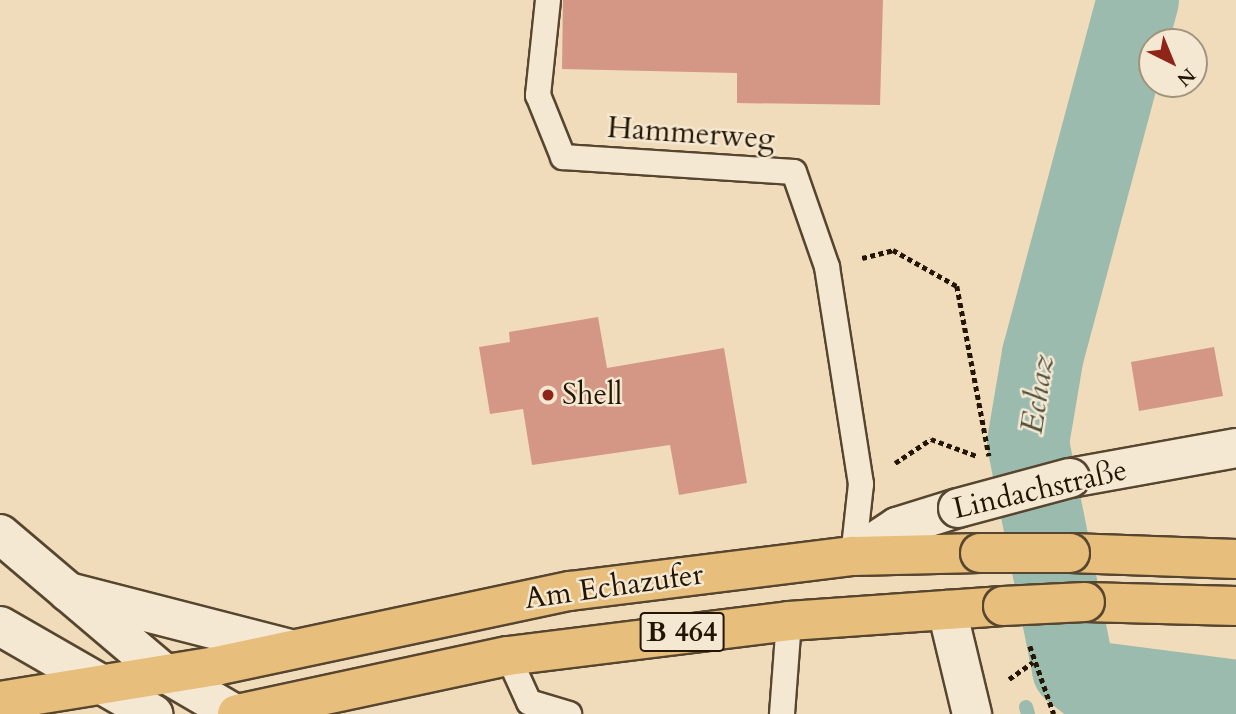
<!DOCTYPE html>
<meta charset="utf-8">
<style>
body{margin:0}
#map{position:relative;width:1236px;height:714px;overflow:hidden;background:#f0dbba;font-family:Cardo,serif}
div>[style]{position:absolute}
.water>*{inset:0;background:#9abbad}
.stream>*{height:14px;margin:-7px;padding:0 7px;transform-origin:7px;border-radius:7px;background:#9abbad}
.river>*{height:82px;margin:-41px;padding:0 41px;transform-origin:41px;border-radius:41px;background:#9abbad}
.building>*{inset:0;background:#d49785}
.path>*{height:4.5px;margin-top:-2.25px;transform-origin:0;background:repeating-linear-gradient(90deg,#241501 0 5px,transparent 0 8.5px)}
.roads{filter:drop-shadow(2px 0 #57462f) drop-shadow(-2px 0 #57462f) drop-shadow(0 2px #57462f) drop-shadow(0 -2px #57462f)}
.lane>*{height:24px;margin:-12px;padding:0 12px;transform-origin:12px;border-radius:12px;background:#f5e8d2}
.street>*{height:38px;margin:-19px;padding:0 19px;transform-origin:19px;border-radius:19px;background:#f5e8d2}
.secondary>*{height:38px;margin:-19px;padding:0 19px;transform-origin:19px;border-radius:19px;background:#f5e8d2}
.primary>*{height:38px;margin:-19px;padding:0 19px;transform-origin:19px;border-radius:19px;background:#e8be7d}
.bridges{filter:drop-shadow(2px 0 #57462f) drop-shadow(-2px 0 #57462f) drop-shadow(0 2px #57462f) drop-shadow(0 -2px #57462f)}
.street-bridge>*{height:38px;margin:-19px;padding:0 19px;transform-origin:19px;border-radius:19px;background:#f5e8d2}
.primary-bridge>*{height:38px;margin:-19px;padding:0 19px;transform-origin:19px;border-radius:19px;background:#e8be7d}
.dots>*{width:19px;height:19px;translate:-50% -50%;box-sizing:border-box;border:4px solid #f5e8d2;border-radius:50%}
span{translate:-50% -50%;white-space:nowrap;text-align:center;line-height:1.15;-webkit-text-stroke:5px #f5e8d2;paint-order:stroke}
.shield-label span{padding:2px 5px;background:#f5e8d2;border:2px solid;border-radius:5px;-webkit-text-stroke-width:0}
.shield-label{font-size:28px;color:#241501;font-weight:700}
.street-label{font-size:30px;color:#241501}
.poi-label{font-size:30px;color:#241501}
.left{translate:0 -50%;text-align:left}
.water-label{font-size:32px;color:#4d4f3d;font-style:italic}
.north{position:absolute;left:1138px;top:28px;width:70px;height:70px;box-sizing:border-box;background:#f5e8d2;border:2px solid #a1947e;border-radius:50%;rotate:137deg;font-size:19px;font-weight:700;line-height:28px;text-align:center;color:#241501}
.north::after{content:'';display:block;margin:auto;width:24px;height:32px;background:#8f2418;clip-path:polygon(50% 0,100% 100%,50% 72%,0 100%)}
</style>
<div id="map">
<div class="water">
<div style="clip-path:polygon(1043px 354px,1043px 445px,1016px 446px,1033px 373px)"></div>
</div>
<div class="stream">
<div style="left:1026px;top:707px;width:7px;rotate:74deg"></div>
</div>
<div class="river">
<div style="left:1138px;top:0;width:367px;rotate:105deg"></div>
<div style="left:1043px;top:354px;width:90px;rotate:99.6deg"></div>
<div style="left:1028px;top:443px;width:230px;rotate:78.7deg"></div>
<div style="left:1073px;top:669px;width:21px;rotate:37deg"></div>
<div style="left:1090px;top:682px;width:147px;rotate:7.4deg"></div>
</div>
<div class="building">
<div style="clip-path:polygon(563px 0,883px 0,880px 105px,737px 103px,737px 73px,562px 69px)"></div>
<div style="clip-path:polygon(598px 317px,607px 368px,724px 348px,747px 483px,679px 495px,670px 445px,532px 465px,523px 409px,490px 414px,479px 347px,510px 342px,509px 332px)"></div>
<div style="clip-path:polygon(1214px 347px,1223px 396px,1139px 411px,1131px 362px)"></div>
</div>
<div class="path">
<div style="left:862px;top:258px;width:32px;rotate:-14deg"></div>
<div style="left:893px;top:250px;width:73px;rotate:29.4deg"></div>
<div style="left:957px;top:286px;width:173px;rotate:79.3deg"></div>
<div style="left:895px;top:463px;width:43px;rotate:-33.7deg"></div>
<div style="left:931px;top:439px;width:49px;rotate:20.3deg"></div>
<div style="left:1030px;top:646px;width:72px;rotate:70.6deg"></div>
<div style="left:1009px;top:679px;width:29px;rotate:-35deg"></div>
</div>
<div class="roads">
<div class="lane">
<div style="left:548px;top:0;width:96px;rotate:96deg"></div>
<div style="left:538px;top:95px;width:67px;rotate:68deg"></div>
<div style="left:563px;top:157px;width:231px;rotate:3.7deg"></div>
<div style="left:794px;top:172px;width:101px;rotate:70.8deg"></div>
<div style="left:827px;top:267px;width:220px;rotate:81.1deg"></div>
<div style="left:861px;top:484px;width:72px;rotate:96.3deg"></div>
<div style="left:508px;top:656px;width:51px;rotate:65.5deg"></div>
<div style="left:529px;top:702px;width:42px;rotate:16.7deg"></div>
<div style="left:782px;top:714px;width:93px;rotate:-85.7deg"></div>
</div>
<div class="street">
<div style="left:1070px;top:478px;width:169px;rotate:-10.2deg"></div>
<div style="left:853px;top:556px;width:53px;rotate:-33.4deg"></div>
<div style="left:897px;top:527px;width:64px;rotate:-17.3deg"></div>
<div style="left:947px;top:610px;width:107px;rotate:76.5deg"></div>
<div style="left:163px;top:672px;width:83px;rotate:30.3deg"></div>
</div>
<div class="secondary">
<div style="left:0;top:534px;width:214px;rotate:40.3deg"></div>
<div style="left:68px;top:592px;width:229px;rotate:14.4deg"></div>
<div style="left:0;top:626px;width:177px;rotate:29.9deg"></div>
</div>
<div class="primary">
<div style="left:1070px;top:553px;width:166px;rotate:2.1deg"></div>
<div style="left:1085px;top:602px;width:151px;rotate:1.5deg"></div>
<div style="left:0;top:701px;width:219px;rotate:-9.2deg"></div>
<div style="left:216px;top:666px;width:362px;rotate:-12deg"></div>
<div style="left:570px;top:591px;width:285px;rotate:-7.1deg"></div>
<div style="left:853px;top:556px;width:127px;rotate:-1.4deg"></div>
<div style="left:237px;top:714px;width:277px;rotate:-12.1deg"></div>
<div style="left:508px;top:656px;width:283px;rotate:-7.1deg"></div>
<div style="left:789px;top:621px;width:215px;rotate:-4deg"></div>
</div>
</div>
<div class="bridges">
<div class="street-bridge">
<div style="left:958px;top:508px;width:116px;rotate:-15deg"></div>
</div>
<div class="primary-bridge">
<div style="left:980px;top:553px;width:90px"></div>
<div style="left:1003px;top:606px;width:82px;rotate:-2.8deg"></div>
</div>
</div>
<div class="dots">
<div style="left:548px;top:395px;background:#8f2418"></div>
</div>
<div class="shield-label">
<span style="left:682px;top:632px">B 464</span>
</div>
<div class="street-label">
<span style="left:691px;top:134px;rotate:4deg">Hammerweg</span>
<span style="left:1040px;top:490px;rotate:-13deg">Lindachstraße</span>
<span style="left:614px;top:587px;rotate:-8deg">Am Echazufer</span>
</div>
<div class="poi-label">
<span class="left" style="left:562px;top:395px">Shell</span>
</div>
<div class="water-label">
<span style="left:1038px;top:394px;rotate:-81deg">Echaz</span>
</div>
<div class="north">N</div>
</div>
